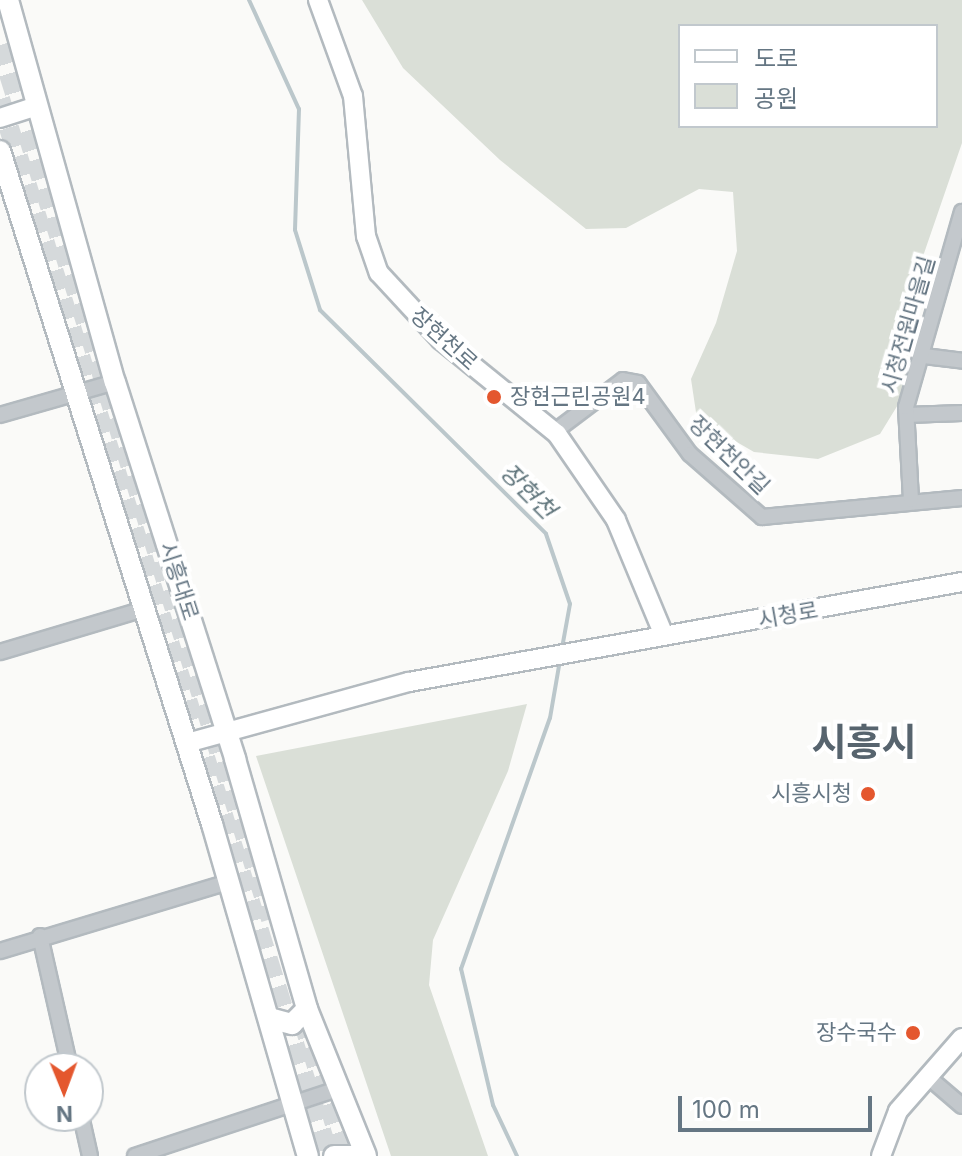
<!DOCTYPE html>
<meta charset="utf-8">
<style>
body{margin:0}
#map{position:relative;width:962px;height:1156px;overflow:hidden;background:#fafaf8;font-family:Inter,"Noto Sans KR",sans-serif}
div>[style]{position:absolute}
.green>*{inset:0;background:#dadfd7}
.stream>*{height:4px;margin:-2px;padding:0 2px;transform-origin:2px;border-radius:2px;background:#bbc7cb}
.primary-tunnel>*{height:20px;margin-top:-10px;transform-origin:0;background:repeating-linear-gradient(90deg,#d5d9db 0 20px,transparent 0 30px)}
.roads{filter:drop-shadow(2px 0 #b3babf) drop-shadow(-2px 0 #b3babf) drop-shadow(0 2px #b3babf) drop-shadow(0 -2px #b3babf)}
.street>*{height:14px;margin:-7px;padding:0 7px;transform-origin:7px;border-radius:7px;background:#c3c8cc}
.secondary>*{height:18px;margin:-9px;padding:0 9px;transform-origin:9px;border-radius:9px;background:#fff}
.primary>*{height:20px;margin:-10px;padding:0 10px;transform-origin:10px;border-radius:10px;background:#fff}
.dots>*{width:22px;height:22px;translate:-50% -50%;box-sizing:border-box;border:4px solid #fff;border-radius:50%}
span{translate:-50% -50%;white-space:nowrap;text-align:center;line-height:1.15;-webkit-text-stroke:8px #fff;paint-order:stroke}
.street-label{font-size:22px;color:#657683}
.poi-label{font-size:22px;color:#657683}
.left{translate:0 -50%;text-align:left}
.right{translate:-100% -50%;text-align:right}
.water-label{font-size:24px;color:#60757c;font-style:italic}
.town-label{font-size:38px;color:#57646e;font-weight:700}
.legend{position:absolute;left:678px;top:24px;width:260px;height:104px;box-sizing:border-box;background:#fff;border:2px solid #c1c8cd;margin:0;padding:10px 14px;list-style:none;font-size:24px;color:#657683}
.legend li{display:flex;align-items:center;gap:16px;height:40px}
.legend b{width:40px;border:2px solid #c1c8cd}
.north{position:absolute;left:24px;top:1052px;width:80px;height:80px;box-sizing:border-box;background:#fff;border:2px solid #c1c8cd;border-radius:50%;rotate:179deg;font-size:22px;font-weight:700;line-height:32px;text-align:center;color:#657683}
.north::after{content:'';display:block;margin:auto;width:28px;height:36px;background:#e4572e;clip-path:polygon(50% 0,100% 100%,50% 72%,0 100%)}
.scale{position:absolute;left:678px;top:1096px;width:194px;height:36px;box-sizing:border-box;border:4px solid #657683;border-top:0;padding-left:10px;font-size:24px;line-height:28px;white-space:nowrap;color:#657683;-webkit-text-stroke:6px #fff;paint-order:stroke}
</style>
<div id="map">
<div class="green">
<div style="clip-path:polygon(evenodd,362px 0,962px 0,962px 143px,910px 294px,907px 390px,880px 434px,818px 459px,754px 452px,697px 419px,691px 379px,716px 323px,737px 251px,733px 192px,699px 189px,626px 228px,586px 229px,500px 160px,403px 68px,362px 0,680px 26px,936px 26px,936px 126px,680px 126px,680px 26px)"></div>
<div style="clip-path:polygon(527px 704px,508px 771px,433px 940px,429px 985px,488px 1156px,391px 1156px,256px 756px)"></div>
</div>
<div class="stream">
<div style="left:249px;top:0;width:120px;rotate:65.4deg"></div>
<div style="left:299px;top:109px;width:121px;rotate:91.9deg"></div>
<div style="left:295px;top:230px;width:84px;rotate:72.6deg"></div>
<div style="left:320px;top:310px;width:318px;rotate:44.7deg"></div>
<div style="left:546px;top:534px;width:74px;rotate:71.1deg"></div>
<div style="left:570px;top:604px;width:45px;rotate:100.3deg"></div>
<div style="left:517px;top:1156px;width:56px;rotate:-115.2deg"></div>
<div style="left:493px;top:1105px;width:140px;rotate:-103.2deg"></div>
<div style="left:461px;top:969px;width:266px;rotate:-70.5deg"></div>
<div style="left:550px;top:718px;width:59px;rotate:-80.2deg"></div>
</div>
<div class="primary-tunnel">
<div style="left:0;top:45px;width:915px;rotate:72.77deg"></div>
<div style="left:0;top:99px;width:1107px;rotate:72.71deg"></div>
<div style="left:302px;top:1018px;width:145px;rotate:72.7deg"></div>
</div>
<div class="roads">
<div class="street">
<div style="left:924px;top:356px;width:38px;rotate:7deg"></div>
<div style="left:0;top:415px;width:120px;rotate:-16deg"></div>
<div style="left:907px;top:415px;width:55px;rotate:-2.1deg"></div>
<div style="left:554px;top:432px;width:86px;rotate:-37deg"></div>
<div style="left:623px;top:380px;width:15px;rotate:11deg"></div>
<div style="left:638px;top:383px;width:88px;rotate:53.8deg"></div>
<div style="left:690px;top:454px;width:96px;rotate:41.2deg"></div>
<div style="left:762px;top:517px;width:201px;rotate:-5.4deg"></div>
<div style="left:911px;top:500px;width:93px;rotate:-93.1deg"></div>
<div style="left:906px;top:407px;width:203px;rotate:-74deg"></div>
<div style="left:0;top:652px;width:150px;rotate:-16.6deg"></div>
<div style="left:40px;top:936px;width:135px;rotate:77.2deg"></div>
<div style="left:0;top:951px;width:239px;rotate:-16.8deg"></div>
<div style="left:927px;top:1076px;width:46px;rotate:40.6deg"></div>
<div style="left:81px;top:1116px;width:41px;rotate:77.3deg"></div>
<div style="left:135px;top:1156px;width:213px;rotate:-18.3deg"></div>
</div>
<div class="secondary">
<div style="left:318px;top:0;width:102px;rotate:70deg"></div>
<div style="left:353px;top:96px;width:141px;rotate:84.7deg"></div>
<div style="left:366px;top:236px;width:39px;rotate:71deg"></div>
<div style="left:379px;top:273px;width:91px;rotate:47.2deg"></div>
<div style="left:441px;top:340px;width:149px;rotate:39deg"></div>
<div style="left:557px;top:434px;width:104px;rotate:55.5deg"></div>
<div style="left:616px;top:520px;width:122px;rotate:67.4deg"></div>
<div style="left:0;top:118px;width:36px;rotate:-18deg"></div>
<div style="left:187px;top:743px;width:230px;rotate:-15.4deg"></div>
<div style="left:409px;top:682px;width:562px;rotate:-10.25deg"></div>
<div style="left:881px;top:1156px;width:48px;rotate:-69.3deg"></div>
<div style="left:898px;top:1111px;width:97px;rotate:-48.8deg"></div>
</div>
<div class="primary">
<div style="left:8px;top:0;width:397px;rotate:74.4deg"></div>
<div style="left:115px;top:382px;width:396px;rotate:72.3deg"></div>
<div style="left:235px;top:759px;width:260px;rotate:73.9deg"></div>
<div style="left:307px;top:1009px;width:158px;rotate:68.1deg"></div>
<div style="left:0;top:151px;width:706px;rotate:72.52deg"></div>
<div style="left:212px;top:824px;width:346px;rotate:73.9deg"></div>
<div style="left:269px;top:1018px;width:24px;rotate:15deg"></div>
<div style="left:292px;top:1024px;width:21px;rotate:-45deg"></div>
<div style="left:334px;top:1156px;width:30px"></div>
</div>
</div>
<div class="dots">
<div style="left:494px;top:397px;background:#e4572e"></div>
<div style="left:868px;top:794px;background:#e4572e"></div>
<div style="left:913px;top:1033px;background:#e4572e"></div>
</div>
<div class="street-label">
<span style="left:908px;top:325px;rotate:-74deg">시청전원마을길</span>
<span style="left:444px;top:339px;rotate:42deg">장현천로</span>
<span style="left:729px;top:455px;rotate:44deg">장현천안길</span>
<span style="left:179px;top:581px;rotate:72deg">시흥대로</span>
<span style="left:788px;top:615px;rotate:-10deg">시청로</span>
</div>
<div class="poi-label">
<span class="left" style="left:510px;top:397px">장현근린공원4</span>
<span class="right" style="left:852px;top:794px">시흥시청</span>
<span class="right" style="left:897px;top:1033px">장수국수</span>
</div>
<div class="water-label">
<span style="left:528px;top:491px;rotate:45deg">장현천</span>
</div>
<div class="town-label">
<span style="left:864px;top:743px">시흥시</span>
</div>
<ul class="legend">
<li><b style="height:10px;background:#fff"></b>도로</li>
<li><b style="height:22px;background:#dadfd7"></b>공원</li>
</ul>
<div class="north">N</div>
<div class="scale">100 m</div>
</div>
